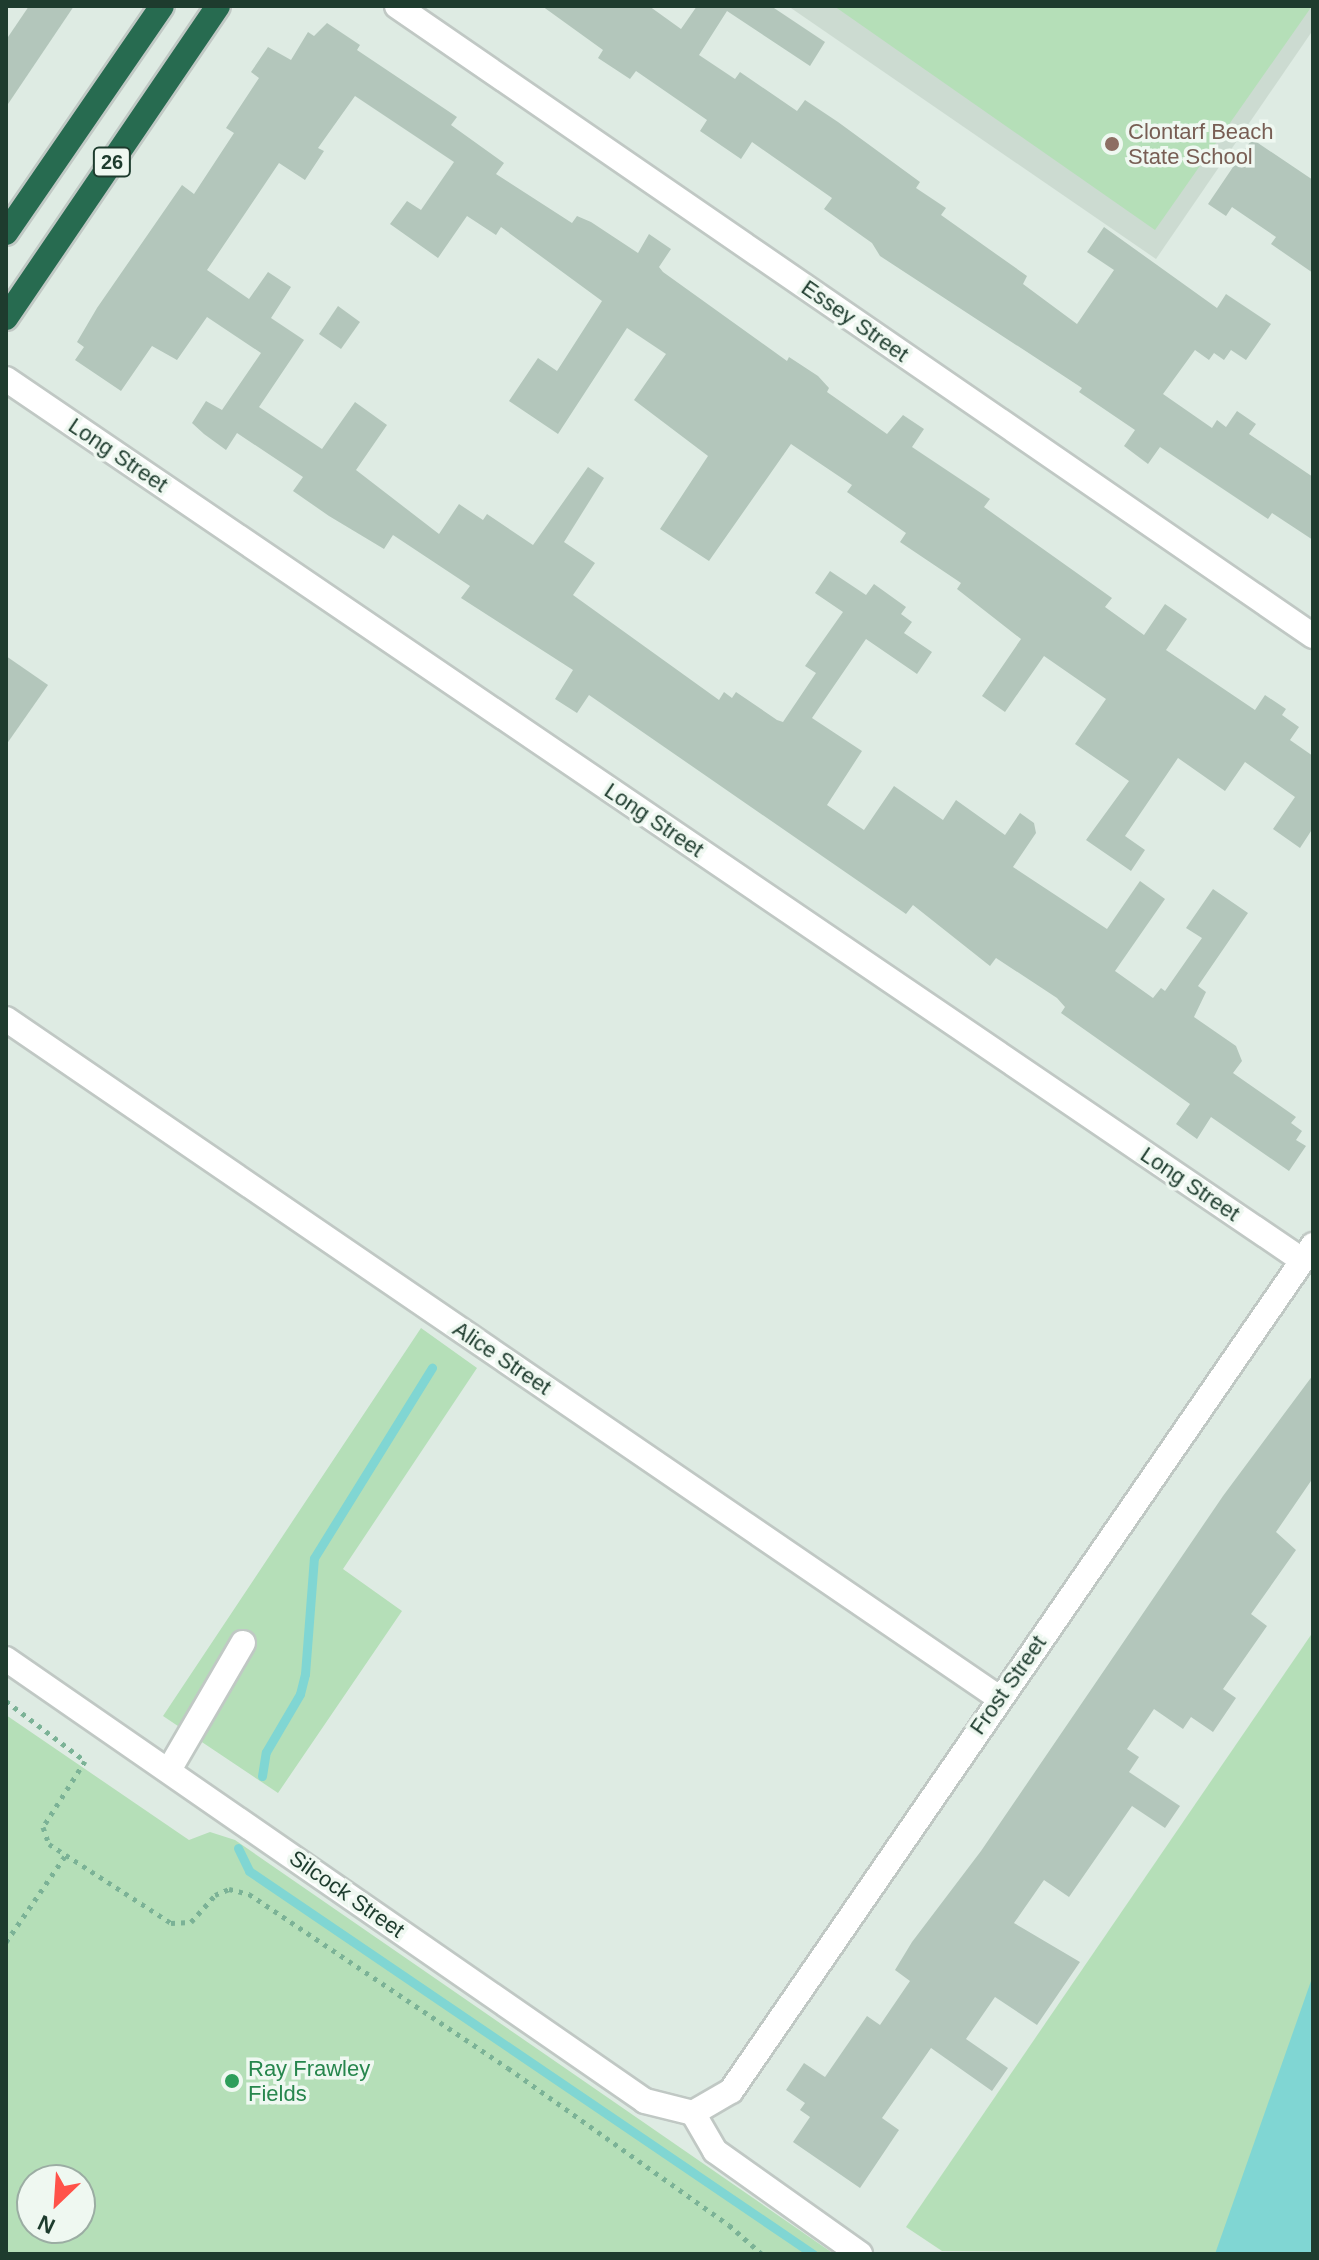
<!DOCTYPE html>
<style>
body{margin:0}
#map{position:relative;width:1319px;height:2260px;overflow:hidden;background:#deebe3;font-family:Helvetica,sans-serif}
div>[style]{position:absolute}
.built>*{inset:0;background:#ccdbd1}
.green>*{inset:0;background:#b5dfb8}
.water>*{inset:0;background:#80d6d3}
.stream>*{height:9px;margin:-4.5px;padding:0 4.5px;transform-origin:4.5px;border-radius:4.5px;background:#80d6d3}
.building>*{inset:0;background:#b3c6bb}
.path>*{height:5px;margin-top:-2.5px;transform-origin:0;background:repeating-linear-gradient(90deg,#7bb296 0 4px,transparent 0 10px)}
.roads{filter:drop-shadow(2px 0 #c0c8c4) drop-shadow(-2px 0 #c0c8c4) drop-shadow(0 2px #c0c8c4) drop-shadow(0 -2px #c0c8c4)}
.minor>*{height:24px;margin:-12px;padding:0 12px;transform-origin:12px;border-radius:12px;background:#fff}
.highway>*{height:24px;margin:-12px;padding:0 12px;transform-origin:12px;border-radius:12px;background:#276b50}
.dots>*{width:22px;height:22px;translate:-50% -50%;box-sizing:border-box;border:4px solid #eff8f1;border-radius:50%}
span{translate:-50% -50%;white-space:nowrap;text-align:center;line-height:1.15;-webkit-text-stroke:7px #eff8f1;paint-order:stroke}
.shield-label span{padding:2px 6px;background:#eff8f1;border:2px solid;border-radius:6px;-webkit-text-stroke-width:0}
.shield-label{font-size:20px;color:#1e3c2e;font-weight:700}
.education-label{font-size:22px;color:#785e54}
.left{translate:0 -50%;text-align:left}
.street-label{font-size:22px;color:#1e3c2e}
.leisure-label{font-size:22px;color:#27864d}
.frame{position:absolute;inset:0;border:8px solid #1e3c2e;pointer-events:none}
.north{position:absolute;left:16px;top:2164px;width:80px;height:80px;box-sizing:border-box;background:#eff8f1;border:2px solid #9bada3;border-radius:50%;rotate:205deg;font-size:22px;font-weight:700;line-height:32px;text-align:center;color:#1e3c2e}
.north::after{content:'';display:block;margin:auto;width:28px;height:36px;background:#ff5249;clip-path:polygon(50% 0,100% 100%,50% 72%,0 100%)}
</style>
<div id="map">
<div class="built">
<div style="clip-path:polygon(788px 6px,1313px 6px,1313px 30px,1156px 259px)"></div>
</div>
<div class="green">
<div style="clip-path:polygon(834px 6px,1312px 6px,1155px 230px)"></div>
<div style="clip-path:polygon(421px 1328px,477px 1368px,343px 1569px,402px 1611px,278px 1793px,163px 1716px)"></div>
<div style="clip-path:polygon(1313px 1632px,1313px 2254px,942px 2251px,906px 2227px)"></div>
<div style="clip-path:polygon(evenodd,6px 1715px,189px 1840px,210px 1832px,235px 1840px,834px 2254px,6px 2254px,6px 1715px,32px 2180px,80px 2180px,80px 2228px,32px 2228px,32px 2180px)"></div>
</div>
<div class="water">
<div style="clip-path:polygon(1311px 1981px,1313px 2254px,1215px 2254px)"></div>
</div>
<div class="stream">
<div style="left:262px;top:1776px;width:24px;rotate:-81deg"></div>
<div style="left:266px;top:1752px;width:67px;rotate:-59.6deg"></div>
<div style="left:300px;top:1694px;width:21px;rotate:-76deg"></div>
<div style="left:305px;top:1674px;width:116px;rotate:-85.6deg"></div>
<div style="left:314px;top:1558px;width:224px;rotate:-58.2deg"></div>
<div style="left:238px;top:1848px;width:25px;rotate:64deg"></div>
<div style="left:249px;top:1871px;width:682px;rotate:34.18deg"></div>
</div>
<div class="building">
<div style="clip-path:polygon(29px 6px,74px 6px,6px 107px,6px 40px)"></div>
<div style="clip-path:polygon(542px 6px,649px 6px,681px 29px,697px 6px,771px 6px,825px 42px,810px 66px,727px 11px,699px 55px,735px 79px,740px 72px,797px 111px,805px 100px,838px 122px,920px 182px,916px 188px,946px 208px,941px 215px,1027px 276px,1023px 284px,1077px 324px,1114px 270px,1087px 252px,1104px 227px,1217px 308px,1226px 294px,1271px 324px,1246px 360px,1231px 350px,1224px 360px,1214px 353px,1209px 360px,1195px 350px,1163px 394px,1212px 428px,1217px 420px,1226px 427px,1237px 411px,1256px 424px,1249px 434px,1313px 477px,1313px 540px,1272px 513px,1268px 519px,1160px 447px,1148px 464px,1124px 446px,1135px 430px,1079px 392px,1082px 388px,880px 256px,872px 243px,824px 209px,832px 198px,752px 142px,741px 159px,700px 131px,707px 120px,636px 71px,630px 79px,598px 58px,603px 50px)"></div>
<div style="clip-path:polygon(327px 23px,360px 45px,357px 50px,457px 117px,451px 125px,504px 163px,496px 174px,572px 223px,577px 216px,591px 222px,638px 253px,649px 234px,671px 249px,659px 267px,663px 272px,787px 361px,789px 357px,818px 376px,829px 388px,827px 392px,887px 434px,903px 415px,924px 429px,912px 447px,990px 499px,984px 507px,1112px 598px,1105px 607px,1144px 635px,1165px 604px,1187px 619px,1166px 650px,1255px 710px,1265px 695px,1286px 709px,1282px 715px,1299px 727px,1290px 740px,1313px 756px,1313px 828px,1300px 848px,1273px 829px,1295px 797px,1245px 762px,1225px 791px,1178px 758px,1125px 836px,1145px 850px,1131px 871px,1086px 840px,1129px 781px,1075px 744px,1106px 699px,1044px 656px,1005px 712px,982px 696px,1021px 639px,957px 589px,961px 583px,900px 542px,906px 533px,847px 492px,852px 485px,791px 444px,709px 561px,660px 529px,708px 456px,634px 400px,666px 354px,627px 328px,558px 434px,509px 401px,538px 358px,557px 371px,602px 301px,501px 227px,496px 235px,467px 216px,438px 258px,390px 224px,407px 201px,421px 210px,454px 162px,355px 96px,318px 148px,324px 151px,305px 180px,279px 163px,207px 270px,249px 299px,268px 272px,291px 287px,271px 318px,304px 340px,259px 407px,322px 449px,355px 402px,387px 425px,356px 470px,439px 534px,459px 504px,483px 520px,487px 514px,533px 545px,588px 467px,604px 478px,564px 542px,595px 563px,573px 595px,719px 700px,724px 692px,732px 698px,736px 692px,777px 720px,783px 722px,816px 673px,805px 666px,843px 612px,815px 593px,830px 571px,866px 595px,874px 584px,906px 607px,901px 614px,912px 622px,904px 633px,932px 652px,917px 674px,866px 639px,812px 718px,862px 751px,827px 805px,864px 830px,894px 786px,943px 820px,956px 800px,1005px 835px,1020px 813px,1034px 823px,1036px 833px,1013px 867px,1107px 929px,1140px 881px,1165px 899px,1115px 971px,1153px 998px,1161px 988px,1165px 991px,1202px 938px,1186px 928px,1213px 889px,1248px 913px,1198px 986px,1206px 992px,1194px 1017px,1236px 1046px,1242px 1061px,1233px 1073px,1296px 1117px,1291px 1123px,1302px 1131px,1296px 1140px,1306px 1146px,1289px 1171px,1211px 1117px,1197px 1139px,1176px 1124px,1190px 1104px,1061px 1013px,1065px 1007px,1057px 998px,996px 958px,990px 966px,913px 905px,906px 914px,589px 695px,577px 713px,555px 699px,573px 670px,461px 598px,470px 586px,393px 535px,384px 549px,329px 516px,293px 491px,303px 477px,237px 433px,226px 450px,204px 434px,192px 423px,206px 401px,222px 410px,261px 353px,207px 317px,177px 360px,152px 346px,121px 391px,75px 360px,84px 347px,77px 342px,97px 308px,182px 185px,194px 194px,234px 133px,226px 128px,259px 78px,251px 72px,268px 47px,291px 60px,308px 32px,314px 36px)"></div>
<div style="clip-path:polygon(1252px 139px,1313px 180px,1313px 273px,1271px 244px,1276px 237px,1232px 207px,1226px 216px,1208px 204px)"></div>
<div style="clip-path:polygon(338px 306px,360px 322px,341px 349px,319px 334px)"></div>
<div style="clip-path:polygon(6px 656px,48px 685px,6px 745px)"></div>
<div style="clip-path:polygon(1313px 1375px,1313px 1478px,1276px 1532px,1296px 1550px,1251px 1614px,1267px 1626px,1223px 1689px,1236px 1698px,1213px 1732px,1191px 1717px,1183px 1729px,1154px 1709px,1127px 1749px,1139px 1757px,1129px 1772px,1180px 1806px,1165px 1828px,1132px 1806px,1069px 1897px,1044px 1880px,1014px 1923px,1080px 1962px,1037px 2025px,995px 1997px,966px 2039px,1008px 2068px,992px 2091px,931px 2048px,882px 2118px,899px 2130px,860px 2188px,793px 2142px,810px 2117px,800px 2110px,805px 2103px,786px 2090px,804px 2063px,825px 2077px,867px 2016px,880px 2025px,910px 1981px,895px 1970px,912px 1942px,981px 1851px,1223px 1496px)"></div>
</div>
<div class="path">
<div style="left:6px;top:1701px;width:99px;rotate:37.2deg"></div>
<div style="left:85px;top:1761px;width:78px;rotate:122.5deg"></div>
<div style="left:43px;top:1827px;width:18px;rotate:71deg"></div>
<div style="left:49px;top:1844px;width:145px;rotate:32.9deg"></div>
<div style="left:171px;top:1923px;width:20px;rotate:-3deg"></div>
<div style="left:191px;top:1922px;width:36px;rotate:-48deg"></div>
<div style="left:215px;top:1895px;width:15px;rotate:-23deg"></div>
<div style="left:229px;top:1889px;width:21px;rotate:14deg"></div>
<div style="left:249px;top:1894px;width:312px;rotate:33.9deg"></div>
<div style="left:508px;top:2068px;width:271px;rotate:35.4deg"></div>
<div style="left:729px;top:2225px;width:44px;rotate:41.3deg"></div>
<div style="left:6px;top:1942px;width:104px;rotate:-55.5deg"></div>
</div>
<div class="roads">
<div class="minor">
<div style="left:397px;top:6px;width:1112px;rotate:34.52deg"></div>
<div style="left:6px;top:379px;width:1567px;rotate:34.21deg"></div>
<div style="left:6px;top:1019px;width:1203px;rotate:34.36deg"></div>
<div style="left:6px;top:1659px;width:777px;rotate:34.67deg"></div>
<div style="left:645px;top:2101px;width:49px;rotate:14deg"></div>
<div style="left:693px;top:2113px;width:44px;rotate:-30.1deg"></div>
<div style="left:731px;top:2091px;width:1027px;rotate:-55.47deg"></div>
<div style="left:169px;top:1770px;width:147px;rotate:-59.8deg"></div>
<div style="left:693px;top:2113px;width:44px;rotate:59.9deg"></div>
<div style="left:715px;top:2151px;width:178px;rotate:35.4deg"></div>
</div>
<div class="highway">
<div style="left:6px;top:233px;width:275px;rotate:-55.5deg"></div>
<div style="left:6px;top:318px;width:377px;rotate:-55.8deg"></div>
</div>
</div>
<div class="dots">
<div style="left:1112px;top:144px;background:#8d6e63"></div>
<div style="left:232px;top:2081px;background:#2e9e5b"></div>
</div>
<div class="shield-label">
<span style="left:112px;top:162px">26</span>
</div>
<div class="education-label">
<span class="left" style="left:1128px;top:144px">Clontarf Beach<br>State School</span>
</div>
<div class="street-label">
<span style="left:855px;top:321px;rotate:35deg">Essey Street</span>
<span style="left:118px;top:455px;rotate:34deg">Long Street</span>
<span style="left:654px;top:820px;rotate:34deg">Long Street</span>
<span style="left:1190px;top:1184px;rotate:34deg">Long Street</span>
<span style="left:502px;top:1358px;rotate:34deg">Alice Street</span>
<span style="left:1008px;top:1685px;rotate:-55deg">Frost Street</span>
<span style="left:347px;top:1894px;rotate:35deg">Silcock Street</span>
</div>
<div class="leisure-label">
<span class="left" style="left:248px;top:2081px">Ray Frawley<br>Fields</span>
</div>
<div class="frame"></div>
<div class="north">N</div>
</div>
